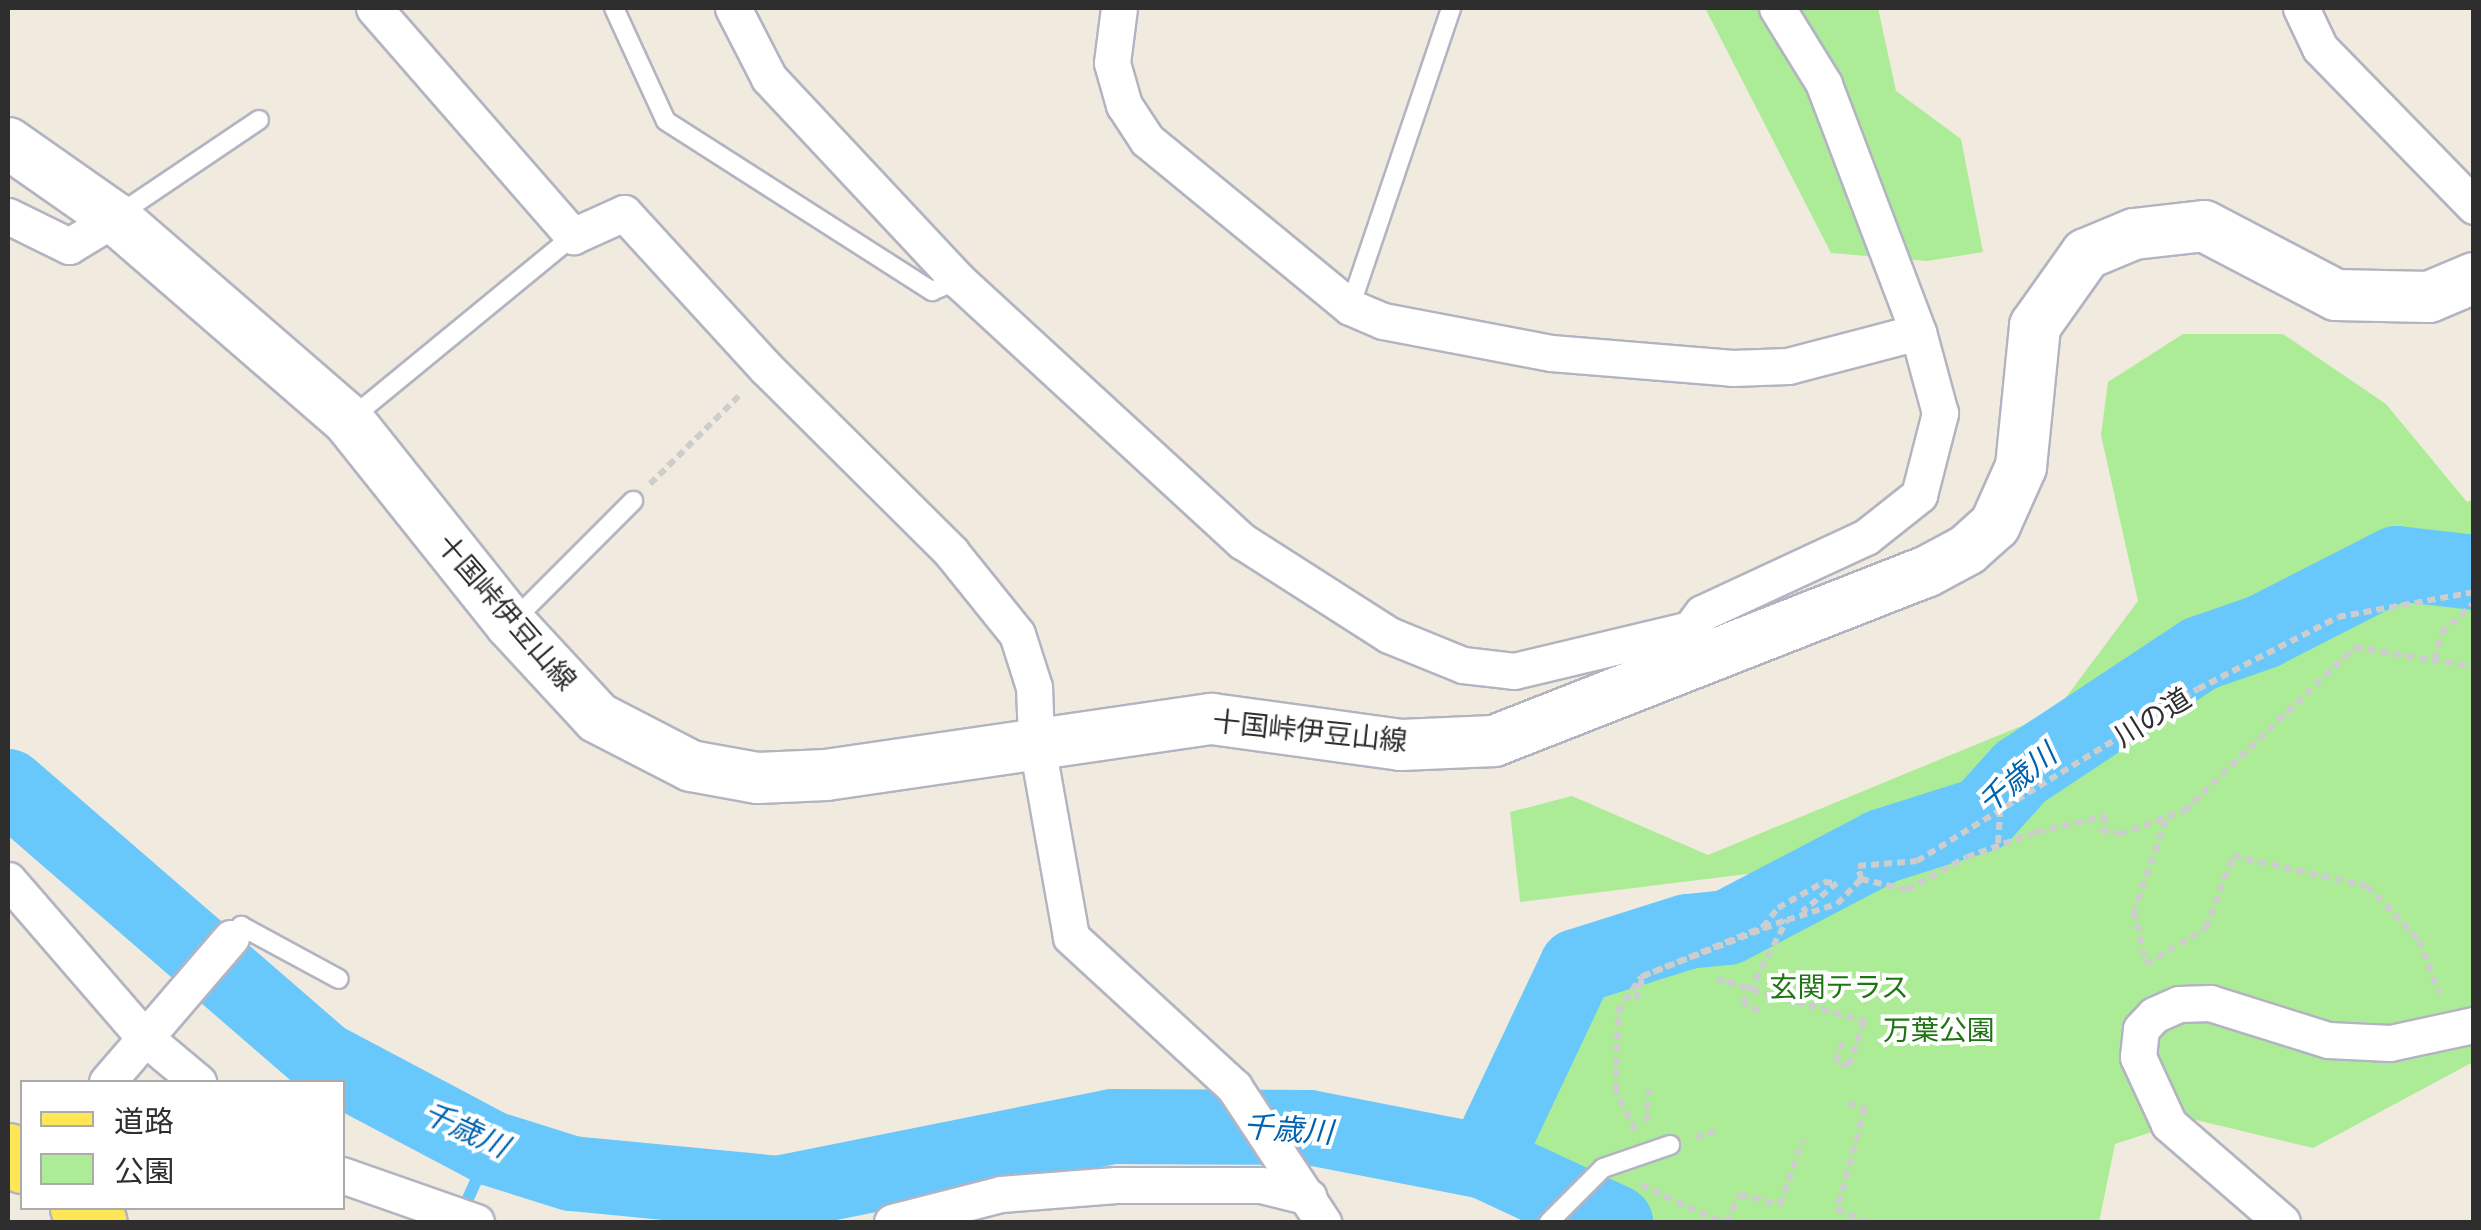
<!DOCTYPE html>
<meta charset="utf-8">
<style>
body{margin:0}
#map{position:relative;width:2481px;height:1230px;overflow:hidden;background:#f0eadf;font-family:"Varela Round","Noto Sans JP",sans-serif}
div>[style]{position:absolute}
.green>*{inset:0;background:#acec96}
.stream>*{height:12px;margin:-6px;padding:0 6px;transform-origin:6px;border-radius:6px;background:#68c8fc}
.river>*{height:75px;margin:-37.5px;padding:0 37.5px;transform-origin:37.5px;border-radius:37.5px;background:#68c8fc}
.path>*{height:6px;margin-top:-3px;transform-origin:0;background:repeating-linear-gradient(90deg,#cdcdcd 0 8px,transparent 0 13px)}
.roads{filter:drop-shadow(2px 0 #b3b4c2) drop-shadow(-2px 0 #b3b4c2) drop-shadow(0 2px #b3b4c2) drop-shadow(0 -2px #b3b4c2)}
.service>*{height:18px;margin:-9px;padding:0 9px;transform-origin:9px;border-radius:9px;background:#fff}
.minor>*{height:35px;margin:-17.5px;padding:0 17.5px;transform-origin:17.5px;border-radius:17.5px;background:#fff}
.secondary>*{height:50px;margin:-25px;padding:0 25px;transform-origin:25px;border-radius:25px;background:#fff}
.primary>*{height:55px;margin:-27.5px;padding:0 27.5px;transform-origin:27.5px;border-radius:27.5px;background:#ffe655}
.path-bridge>*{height:6px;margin-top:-3px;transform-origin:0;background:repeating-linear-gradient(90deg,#cdcdcd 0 8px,transparent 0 13px)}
span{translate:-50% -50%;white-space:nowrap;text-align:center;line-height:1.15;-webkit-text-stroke:8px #fff;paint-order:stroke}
.street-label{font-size:28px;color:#2e2e2e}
.park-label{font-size:28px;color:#1e7513}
.water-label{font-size:30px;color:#0063af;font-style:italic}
.frame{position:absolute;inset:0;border:10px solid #2e2e2e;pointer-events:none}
.legend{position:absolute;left:20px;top:1080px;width:325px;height:130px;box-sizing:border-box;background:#fff;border:2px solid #ababab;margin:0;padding:12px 18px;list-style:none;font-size:30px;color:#2e2e2e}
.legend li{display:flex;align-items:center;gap:20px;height:50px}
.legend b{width:50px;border:2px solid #ababab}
</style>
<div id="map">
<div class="green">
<div style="clip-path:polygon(1705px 8px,1878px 8px,1896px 91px,1961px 139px,1983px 252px,1927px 261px,1831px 253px)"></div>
<div style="clip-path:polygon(2183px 334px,2283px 334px,2386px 404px,2467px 502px,2473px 499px,2473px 1062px,2313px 1148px,2192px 1119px,2115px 1144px,2099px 1222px,1636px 1222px,1484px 1161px,1576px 966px,1687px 931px,1727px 927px,1797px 889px,1747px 874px,1520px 902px,1510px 812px,1572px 796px,1708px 855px,2055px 712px,2138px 601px,2101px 435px,2108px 382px)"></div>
</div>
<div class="stream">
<div style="left:460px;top:1216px;width:75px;rotate:-65.5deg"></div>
</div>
<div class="river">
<div style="left:8px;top:786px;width:417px;rotate:40.9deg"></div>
<div style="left:323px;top:1059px;width:190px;rotate:27.9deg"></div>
<div style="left:491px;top:1148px;width:84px;rotate:17.4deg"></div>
<div style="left:571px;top:1173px;width:207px;rotate:5.5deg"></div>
<div style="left:777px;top:1193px;width:342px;rotate:-11.3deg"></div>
<div style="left:1112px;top:1126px;width:197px;rotate:0.3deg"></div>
<div style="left:1309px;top:1127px;width:178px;rotate:11deg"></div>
<div style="left:1484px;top:1161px;width:216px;rotate:-64.7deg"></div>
<div style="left:1576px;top:966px;width:116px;rotate:-17.5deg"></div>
<div style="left:1687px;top:931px;width:40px;rotate:-5.7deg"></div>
<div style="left:1727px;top:927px;width:174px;rotate:-27.7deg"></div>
<div style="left:1881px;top:846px;width:106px;rotate:-17.6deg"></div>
<div style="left:1982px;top:814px;width:57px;rotate:-47.9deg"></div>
<div style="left:2020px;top:772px;width:216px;rotate:-33.5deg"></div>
<div style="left:2200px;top:653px;width:67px;rotate:-19.2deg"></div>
<div style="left:2263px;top:631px;width:149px;rotate:-27.1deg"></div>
<div style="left:2396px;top:563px;width:79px;rotate:6.6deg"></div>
<div style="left:1484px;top:1161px;width:145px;rotate:25deg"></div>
</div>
<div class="path">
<div style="left:650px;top:484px;width:128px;rotate:-44.7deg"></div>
<div style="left:2435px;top:660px;width:28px;rotate:-77deg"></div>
<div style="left:2441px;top:633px;width:45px;rotate:-42.3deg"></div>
<div style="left:2166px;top:820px;width:96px;rotate:109.4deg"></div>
<div style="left:2134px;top:911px;width:54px;rotate:77.2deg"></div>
<div style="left:2146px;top:964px;width:70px;rotate:-31deg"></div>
<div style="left:2206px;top:928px;width:77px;rotate:-69.4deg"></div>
<div style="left:2233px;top:856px;width:137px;rotate:12.6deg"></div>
<div style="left:2367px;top:886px;width:75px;rotate:46.1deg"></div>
<div style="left:2419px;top:940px;width:57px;rotate:69.3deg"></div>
<div style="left:1998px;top:843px;width:30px;rotate:-86deg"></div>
<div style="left:1861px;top:879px;width:13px;rotate:-103deg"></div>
<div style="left:1858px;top:866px;width:59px;rotate:-4.8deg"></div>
<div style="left:1917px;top:861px;width:329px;rotate:-31.5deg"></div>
<div style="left:2198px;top:689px;width:157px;rotate:-27.2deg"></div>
<div style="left:2338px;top:617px;width:138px;rotate:-10.4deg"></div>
<div style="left:1763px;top:927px;width:24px;rotate:-52deg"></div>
<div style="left:1778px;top:908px;width:53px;rotate:-29.5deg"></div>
<div style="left:1824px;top:882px;width:13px;rotate:4deg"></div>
<div style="left:1837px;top:883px;width:45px;rotate:140.4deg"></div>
<div style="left:1717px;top:979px;width:10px;rotate:17deg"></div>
<div style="left:1771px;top:995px;width:97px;rotate:15.6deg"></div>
<div style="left:1864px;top:1021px;width:47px;rotate:108.4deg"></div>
<div style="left:1849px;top:1066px;width:14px;rotate:-163deg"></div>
<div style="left:1836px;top:1062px;width:25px;rotate:-72deg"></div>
<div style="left:1636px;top:1000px;width:25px;rotate:-74deg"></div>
<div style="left:1643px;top:976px;width:154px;rotate:-21.4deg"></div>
<div style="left:1759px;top:1011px;width:18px;rotate:-153deg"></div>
<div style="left:1743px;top:1003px;width:94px;rotate:-62.1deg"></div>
<div style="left:1787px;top:920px;width:52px;rotate:-17.7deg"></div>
<div style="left:1837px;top:904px;width:35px;rotate:-46deg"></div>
<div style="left:1861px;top:879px;width:47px;rotate:13.4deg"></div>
<div style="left:1907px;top:890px;width:68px;rotate:-28.8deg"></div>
<div style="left:1967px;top:857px;width:74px;rotate:-19.7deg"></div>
<div style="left:2037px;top:832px;width:71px;rotate:-13.1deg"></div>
<div style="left:2106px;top:816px;width:15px;rotate:110deg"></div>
<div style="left:2101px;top:830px;width:18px;rotate:13deg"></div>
<div style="left:2119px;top:834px;width:69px;rotate:-19.5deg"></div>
<div style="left:2184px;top:811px;width:237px;rotate:-43.8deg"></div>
<div style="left:2355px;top:647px;width:121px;rotate:9.5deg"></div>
<div style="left:1848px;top:1103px;width:18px;rotate:16deg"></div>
<div style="left:1865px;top:1108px;width:105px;rotate:105.5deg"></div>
<div style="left:1837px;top:1209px;width:34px;rotate:23deg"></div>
<div style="left:1647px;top:1122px;width:33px;rotate:-88deg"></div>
<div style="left:1635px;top:1130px;width:43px;rotate:-116deg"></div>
<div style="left:1616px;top:1091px;width:79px;rotate:-88.5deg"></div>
<div style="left:1618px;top:1012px;width:42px;rotate:-56.7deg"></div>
<div style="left:1695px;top:1137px;width:24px;rotate:-17deg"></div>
<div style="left:1641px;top:1185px;width:88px;rotate:24.8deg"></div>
<div style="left:1726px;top:1222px;width:31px;rotate:-63deg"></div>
<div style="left:1740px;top:1194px;width:41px;rotate:15.4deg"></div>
<div style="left:1780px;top:1205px;width:69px;rotate:-70.5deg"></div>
</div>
<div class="roads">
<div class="service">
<div style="left:614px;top:8px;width:124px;rotate:65.3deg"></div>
<div style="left:666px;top:121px;width:316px;rotate:32.6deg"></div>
<div style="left:932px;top:291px;width:28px;rotate:-23deg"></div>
<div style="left:118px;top:215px;width:170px;rotate:-34deg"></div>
<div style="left:1350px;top:307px;width:316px;rotate:-71.3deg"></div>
<div style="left:349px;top:420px;width:290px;rotate:-39.4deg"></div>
<div style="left:513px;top:621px;width:170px;rotate:-45deg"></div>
<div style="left:231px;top:938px;width:16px;rotate:-50deg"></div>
<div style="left:241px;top:926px;width:111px;rotate:28.4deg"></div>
<div style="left:1549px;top:1222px;width:76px;rotate:-45deg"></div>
<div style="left:1603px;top:1168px;width:71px;rotate:-18.9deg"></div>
</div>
<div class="minor">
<div style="left:374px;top:8px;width:303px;rotate:48.9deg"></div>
<div style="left:573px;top:236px;width:56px;rotate:-24.3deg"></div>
<div style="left:624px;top:213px;width:210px;rotate:47.5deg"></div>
<div style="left:766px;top:368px;width:261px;rotate:44.8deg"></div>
<div style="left:951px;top:552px;width:105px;rotate:51.2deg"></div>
<div style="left:1017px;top:634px;width:56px;rotate:72.2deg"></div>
<div style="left:1034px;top:687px;width:53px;rotate:87.8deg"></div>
<div style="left:1036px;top:740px;width:200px;rotate:79.9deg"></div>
<div style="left:1071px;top:937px;width:222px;rotate:42.6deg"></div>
<div style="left:1234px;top:1087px;width:162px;rotate:56.6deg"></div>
<div style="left:733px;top:8px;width:79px;rotate:62.8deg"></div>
<div style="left:769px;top:78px;width:277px;rotate:46.9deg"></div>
<div style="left:958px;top:280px;width:386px;rotate:42.6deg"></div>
<div style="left:1242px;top:541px;width:174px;rotate:32.6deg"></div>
<div style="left:1389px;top:635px;width:80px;rotate:22.1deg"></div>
<div style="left:1463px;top:665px;width:51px;rotate:6.7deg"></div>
<div style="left:1514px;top:671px;width:181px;rotate:-13.4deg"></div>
<div style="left:1690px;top:629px;width:28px;rotate:58deg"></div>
<div style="left:1119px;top:8px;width:55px;rotate:97.3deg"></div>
<div style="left:1112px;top:63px;width:44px;rotate:74.1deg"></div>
<div style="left:1124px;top:105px;width:42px;rotate:56.7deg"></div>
<div style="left:1147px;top:140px;width:263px;rotate:39.4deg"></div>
<div style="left:1350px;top:307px;width:36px;rotate:23deg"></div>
<div style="left:1383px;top:321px;width:171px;rotate:10.8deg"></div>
<div style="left:1551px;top:353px;width:182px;rotate:4.7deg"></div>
<div style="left:1732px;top:368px;width:56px;rotate:-2deg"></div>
<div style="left:1788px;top:366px;width:134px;rotate:-14.7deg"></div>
<div style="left:2301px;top:8px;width:44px;rotate:64.6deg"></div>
<div style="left:2320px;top:48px;width:221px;rotate:45.7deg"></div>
<div style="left:8px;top:216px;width:68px;rotate:26.2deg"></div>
<div style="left:69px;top:246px;width:54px;rotate:-31.3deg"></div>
<div style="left:1690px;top:629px;width:20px;rotate:-53deg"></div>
<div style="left:1702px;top:613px;width:181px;rotate:-24.9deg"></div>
<div style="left:1866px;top:537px;width:68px;rotate:-38.4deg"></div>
<div style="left:1919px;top:495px;width:85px;rotate:-75.6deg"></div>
<div style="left:1940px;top:413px;width:84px;rotate:-105.2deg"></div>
<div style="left:1918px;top:332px;width:265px;rotate:-110.8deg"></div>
<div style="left:1824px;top:84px;width:89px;rotate:-121.7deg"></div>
<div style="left:8px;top:880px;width:206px;rotate:49.1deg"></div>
<div style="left:143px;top:1036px;width:72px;rotate:39.9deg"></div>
<div style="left:107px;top:1082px;width:190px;rotate:-49.3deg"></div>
<div style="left:342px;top:1175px;width:142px;rotate:19.3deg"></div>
<div style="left:892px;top:1222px;width:113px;rotate:-14.4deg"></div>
<div style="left:1001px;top:1194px;width:115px;rotate:-4.5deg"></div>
<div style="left:1116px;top:1185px;width:145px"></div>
<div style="left:1261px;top:1185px;width:49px;rotate:14deg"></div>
<div style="left:2282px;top:1222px;width:150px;rotate:-139.1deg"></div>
<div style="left:2169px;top:1124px;width:74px;rotate:-114.8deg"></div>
<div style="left:2138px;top:1057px;width:28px;rotate:-84deg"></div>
<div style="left:2141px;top:1029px;width:19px;rotate:-47deg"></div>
<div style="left:2154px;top:1015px;width:27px;rotate:-24deg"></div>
<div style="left:2179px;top:1004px;width:31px;rotate:-2deg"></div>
<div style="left:2210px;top:1003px;width:124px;rotate:17.4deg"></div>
<div style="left:2328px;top:1040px;width:62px;rotate:2.8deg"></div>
<div style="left:2390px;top:1043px;width:86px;rotate:-12.1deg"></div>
</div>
<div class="secondary">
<div style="left:8px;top:143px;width:131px;rotate:35deg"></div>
<div style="left:115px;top:218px;width:308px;rotate:40.9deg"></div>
<div style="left:348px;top:420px;width:260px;rotate:51.4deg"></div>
<div style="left:510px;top:623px;width:129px;rotate:47.2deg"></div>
<div style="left:598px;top:718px;width:105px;rotate:27.3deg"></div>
<div style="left:691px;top:766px;width:68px;rotate:10.2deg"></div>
<div style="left:758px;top:778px;width:68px;rotate:-2.5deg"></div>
<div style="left:826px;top:775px;width:390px;rotate:-8.3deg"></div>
<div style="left:1212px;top:719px;width:191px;rotate:7.8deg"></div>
<div style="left:1401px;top:745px;width:93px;rotate:-2.5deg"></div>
<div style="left:1494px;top:741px;width:464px;rotate:-21.4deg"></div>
<div style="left:1926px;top:572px;width:47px;rotate:-28.2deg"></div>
<div style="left:1967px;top:550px;width:38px;rotate:-42deg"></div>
<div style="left:1995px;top:525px;width:64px;rotate:-65.9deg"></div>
<div style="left:2021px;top:467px;width:142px;rotate:-84.3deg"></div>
<div style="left:2035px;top:326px;width:88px;rotate:-54.7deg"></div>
<div style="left:2086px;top:254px;width:52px;rotate:-22.6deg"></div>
<div style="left:2134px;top:234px;width:70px;rotate:-6.5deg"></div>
<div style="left:2204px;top:226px;width:149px;rotate:27.6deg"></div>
<div style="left:2336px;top:295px;width:93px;rotate:1.2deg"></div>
<div style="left:2429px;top:297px;width:49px;rotate:-22.9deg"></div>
</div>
<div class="primary">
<div style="left:8px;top:1151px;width:20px;rotate:45deg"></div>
<div style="left:78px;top:1208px;width:25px;rotate:34deg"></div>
</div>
</div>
<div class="path-bridge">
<div style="left:1641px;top:977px;width:132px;rotate:-22.3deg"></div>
<div style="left:1727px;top:982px;width:46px;rotate:16.5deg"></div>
</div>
<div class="street-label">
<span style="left:506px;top:613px;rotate:49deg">十国峠伊豆山線</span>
<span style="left:2153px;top:718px;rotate:-32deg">川の道</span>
<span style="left:1310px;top:732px;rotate:6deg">十国峠伊豆山線</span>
</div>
<div class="park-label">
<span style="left:1839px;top:988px">玄関テラス</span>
<span style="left:1939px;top:1031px">万葉公園</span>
</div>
<div class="water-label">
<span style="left:2018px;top:780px;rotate:-39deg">千歳川</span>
<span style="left:465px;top:1131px;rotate:25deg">千歳川</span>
<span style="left:1288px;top:1131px;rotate:4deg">千歳川</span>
</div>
<div class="frame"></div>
<ul class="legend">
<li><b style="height:12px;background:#ffe655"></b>道路</li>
<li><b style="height:28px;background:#acec96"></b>公園</li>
</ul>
</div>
